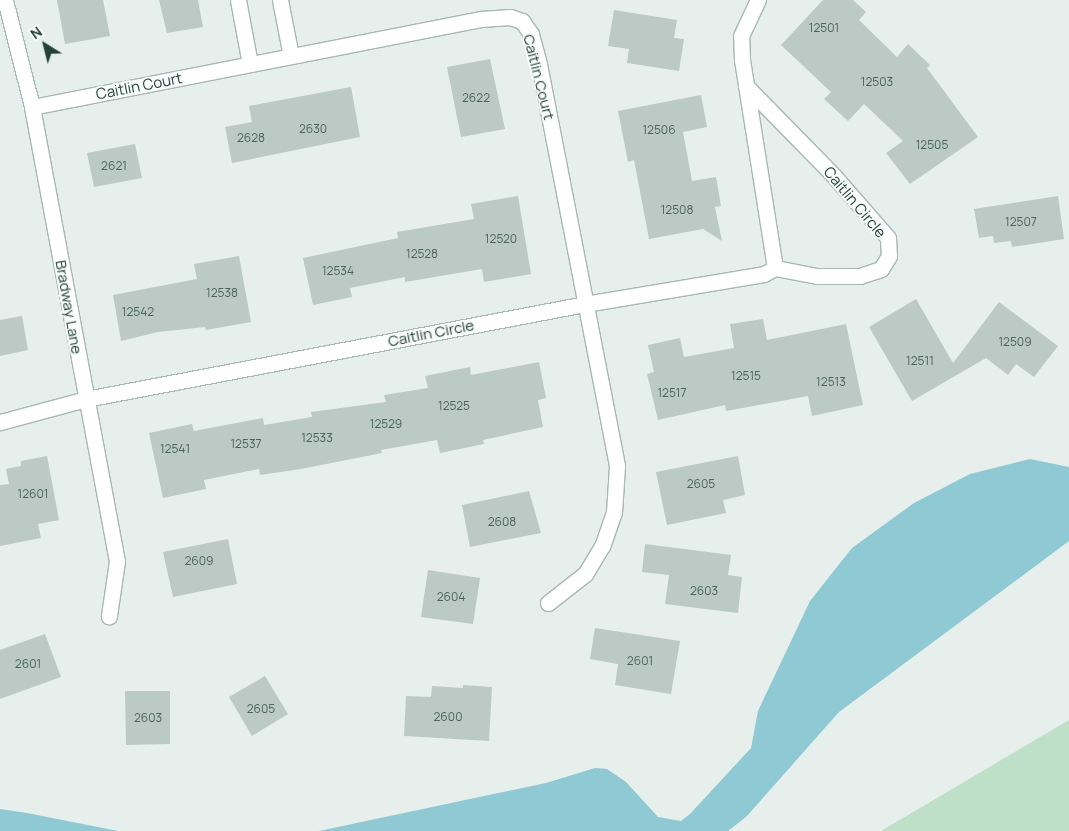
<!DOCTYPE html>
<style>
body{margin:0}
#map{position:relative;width:1069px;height:831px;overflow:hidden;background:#e6efeb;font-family:Manrope,sans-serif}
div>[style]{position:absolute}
.green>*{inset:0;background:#bfe0c8}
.water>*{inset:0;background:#8ec9d4}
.building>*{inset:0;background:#bbcac4}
.roads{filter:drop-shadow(1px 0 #a8b8b2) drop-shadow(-1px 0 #a8b8b2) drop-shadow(0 1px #a8b8b2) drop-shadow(0 -1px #a8b8b2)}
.minor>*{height:15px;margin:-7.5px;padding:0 7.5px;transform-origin:7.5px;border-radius:7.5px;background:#fff}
span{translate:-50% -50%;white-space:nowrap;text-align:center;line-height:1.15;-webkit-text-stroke:4px #f7fbf9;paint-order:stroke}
.number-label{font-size:12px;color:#4a645c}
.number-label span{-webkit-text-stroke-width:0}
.street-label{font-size:15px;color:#24423a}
.north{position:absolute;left:20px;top:20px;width:50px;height:50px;-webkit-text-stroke:4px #f7fbf9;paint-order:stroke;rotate:324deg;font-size:14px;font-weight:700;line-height:20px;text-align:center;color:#24423a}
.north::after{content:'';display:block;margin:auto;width:18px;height:22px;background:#24423a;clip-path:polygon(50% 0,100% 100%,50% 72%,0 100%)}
</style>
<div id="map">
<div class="green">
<div style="clip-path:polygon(1069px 720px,1069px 831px,881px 831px)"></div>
</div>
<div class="water">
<div style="clip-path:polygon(1030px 459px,1069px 467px,1069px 541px,839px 712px,746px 817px,728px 831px,319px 831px,546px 783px,595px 768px,607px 769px,626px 782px,658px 817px,681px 821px,690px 814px,751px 748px,758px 711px,810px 601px,852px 548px,914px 503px,970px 474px)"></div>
<div style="clip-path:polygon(0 809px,27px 813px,118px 831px,0 831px)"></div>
</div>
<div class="building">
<div style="clip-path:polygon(57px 0,103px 0,110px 36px,65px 44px)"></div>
<div style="clip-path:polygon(159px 0,198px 0,203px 27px,167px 33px)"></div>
<div style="clip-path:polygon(823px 0,853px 0,866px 12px,859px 20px,897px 57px,908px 44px,930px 65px,927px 68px,978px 137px,910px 184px,886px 153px,903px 141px,864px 104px,848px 121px,824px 99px,831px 92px,781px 45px)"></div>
<div style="clip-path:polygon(614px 10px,677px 20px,674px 38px,684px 39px,679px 71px,627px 63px,629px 49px,608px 46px)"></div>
<div style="clip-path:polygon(490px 59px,505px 129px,461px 137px,447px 67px)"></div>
<div style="clip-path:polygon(351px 87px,360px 137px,232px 163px,225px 127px,252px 122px,249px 106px)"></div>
<div style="clip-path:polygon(701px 95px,707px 127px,683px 132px,692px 181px,716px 177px,721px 206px,715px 207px,722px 241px,703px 229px,649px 239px,634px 160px,628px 162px,618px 111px)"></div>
<div style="clip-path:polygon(135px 144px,142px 178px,94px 187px,87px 153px)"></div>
<div style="clip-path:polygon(518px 196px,531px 274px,484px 282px,482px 269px,405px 282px,405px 277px,350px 288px,352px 297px,313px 305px,303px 258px,398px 238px,397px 232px,474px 219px,471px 204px)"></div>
<div style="clip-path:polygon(1058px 196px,1064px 239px,1012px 247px,1011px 241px,994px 243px,993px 236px,979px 238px,974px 209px)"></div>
<div style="clip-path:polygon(239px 256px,251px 322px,206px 330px,205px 327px,158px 332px,121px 341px,113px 295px,197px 279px,194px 264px)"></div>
<div style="clip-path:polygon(916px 299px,953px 363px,999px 302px,1058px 346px,1034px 377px,1016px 364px,1008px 375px,986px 358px,912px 401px,869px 327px)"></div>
<div style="clip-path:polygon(22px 316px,28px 350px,0 356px,0 320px)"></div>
<div style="clip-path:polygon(763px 319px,767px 340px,846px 324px,863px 405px,812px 416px,808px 396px,726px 411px,725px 405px,658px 420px,647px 374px,654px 372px,648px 345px,680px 338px,684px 357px,734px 348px,730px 324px)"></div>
<div style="clip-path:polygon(539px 362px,546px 398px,538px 400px,543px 427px,483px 440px,484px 444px,440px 453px,437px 440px,381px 450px,382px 453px,301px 469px,260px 475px,259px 469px,204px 480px,206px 489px,163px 498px,149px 433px,192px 424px,194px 431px,263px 418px,264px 425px,312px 417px,311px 412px,386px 402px,384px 395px,428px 388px,425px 376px,470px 367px,471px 375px)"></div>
<div style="clip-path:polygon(47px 456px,59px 520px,38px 524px,41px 538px,0 546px,0 485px,9px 484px,6px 469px,21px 466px,21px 461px)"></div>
<div style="clip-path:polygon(738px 456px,745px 495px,723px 500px,726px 513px,667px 525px,656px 472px)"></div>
<div style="clip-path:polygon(529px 491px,541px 533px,470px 547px,462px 505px)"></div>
<div style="clip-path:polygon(228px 539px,237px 584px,173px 597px,163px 552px)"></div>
<div style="clip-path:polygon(645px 544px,731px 555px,728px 575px,742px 577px,738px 613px,665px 604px,669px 575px,642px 572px)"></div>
<div style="clip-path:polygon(428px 570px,480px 578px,473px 624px,421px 617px)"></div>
<div style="clip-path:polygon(595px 628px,680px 641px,671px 694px,615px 685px,618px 664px,590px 659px)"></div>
<div style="clip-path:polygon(45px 634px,61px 677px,0 699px,0 650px)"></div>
<div style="clip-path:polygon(265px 676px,288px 714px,252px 736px,229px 697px)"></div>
<div style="clip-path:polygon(463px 685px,492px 687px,489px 741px,404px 736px,406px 696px,431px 697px,432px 686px,463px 688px)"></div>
<div style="clip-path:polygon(125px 691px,170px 691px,170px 744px,126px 745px)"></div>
</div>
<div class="roads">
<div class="minor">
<div style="left:5px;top:0;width:110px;rotate:75.8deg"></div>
<div style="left:32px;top:107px;width:462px;rotate:79.4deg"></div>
<div style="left:117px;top:561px;width:56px;rotate:98.3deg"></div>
<div style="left:238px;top:0;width:65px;rotate:79.4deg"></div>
<div style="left:280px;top:0;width:57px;rotate:78.9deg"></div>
<div style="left:746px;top:86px;width:126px;rotate:45.6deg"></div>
<div style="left:834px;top:176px;width:82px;rotate:48.9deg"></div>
<div style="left:888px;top:238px;width:18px;rotate:87deg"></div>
<div style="left:889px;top:256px;width:15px;rotate:122deg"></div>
<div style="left:881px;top:269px;width:22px;rotate:162deg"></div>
<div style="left:860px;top:276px;width:43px;rotate:180deg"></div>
<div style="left:817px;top:276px;width:43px;rotate:-169.2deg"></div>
<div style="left:32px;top:107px;width:458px;rotate:-11.1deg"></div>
<div style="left:481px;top:19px;width:29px;rotate:-4deg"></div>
<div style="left:510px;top:17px;width:13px;rotate:18deg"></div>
<div style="left:522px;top:21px;width:16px;rotate:55deg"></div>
<div style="left:531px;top:34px;width:31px;rotate:75deg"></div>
<div style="left:539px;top:64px;width:409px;rotate:79deg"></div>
<div style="left:617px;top:466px;width:46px;rotate:93.7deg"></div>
<div style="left:614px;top:512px;width:36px;rotate:109deg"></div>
<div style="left:602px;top:546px;width:33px;rotate:121deg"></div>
<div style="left:585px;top:574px;width:47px;rotate:141.9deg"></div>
<div style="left:0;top:422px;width:89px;rotate:-15deg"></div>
<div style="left:86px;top:399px;width:508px;rotate:-10.78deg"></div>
<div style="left:585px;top:304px;width:181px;rotate:-9.5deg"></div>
<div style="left:764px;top:274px;width:13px;rotate:-29deg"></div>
<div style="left:775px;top:268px;width:211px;rotate:-99deg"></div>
<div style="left:742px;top:60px;width:24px;rotate:-92deg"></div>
<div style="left:741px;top:36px;width:40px;rotate:-65deg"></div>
</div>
</div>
<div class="number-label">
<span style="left:824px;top:28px">12501</span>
<span style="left:877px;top:82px">12503</span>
<span style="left:476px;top:98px">2622</span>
<span style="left:313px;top:129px">2630</span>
<span style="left:659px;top:130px">12506</span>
<span style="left:251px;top:138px">2628</span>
<span style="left:932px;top:145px">12505</span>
<span style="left:114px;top:166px">2621</span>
<span style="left:677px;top:210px">12508</span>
<span style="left:1021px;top:222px">12507</span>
<span style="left:501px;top:239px">12520</span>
<span style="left:422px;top:254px">12528</span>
<span style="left:338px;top:271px">12534</span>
<span style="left:222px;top:293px">12538</span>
<span style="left:138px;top:312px">12542</span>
<span style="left:1015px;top:342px">12509</span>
<span style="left:920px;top:361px">12511</span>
<span style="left:746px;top:376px">12515</span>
<span style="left:831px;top:382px">12513</span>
<span style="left:672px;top:393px">12517</span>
<span style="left:454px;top:406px">12525</span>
<span style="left:386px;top:424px">12529</span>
<span style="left:317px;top:438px">12533</span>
<span style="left:246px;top:444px">12537</span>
<span style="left:175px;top:449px">12541</span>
<span style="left:701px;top:484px">2605</span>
<span style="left:33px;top:494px">12601</span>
<span style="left:502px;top:522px">2608</span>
<span style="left:199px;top:561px">2609</span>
<span style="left:704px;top:591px">2603</span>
<span style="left:451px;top:597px">2604</span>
<span style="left:640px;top:661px">2601</span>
<span style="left:28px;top:664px">2601</span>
<span style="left:261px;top:709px">2605</span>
<span style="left:448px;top:717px">2600</span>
<span style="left:148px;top:718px">2603</span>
</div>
<div class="street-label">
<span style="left:539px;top:77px;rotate:76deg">Caitlin Court</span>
<span style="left:139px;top:86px;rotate:-11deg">Caitlin Court</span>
<span style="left:855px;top:202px;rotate:50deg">Caitlin Circle</span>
<span style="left:69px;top:307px;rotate:80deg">Bradway Lane</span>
<span style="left:431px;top:333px;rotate:-11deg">Caitlin Circle</span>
</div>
<div class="north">N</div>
</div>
